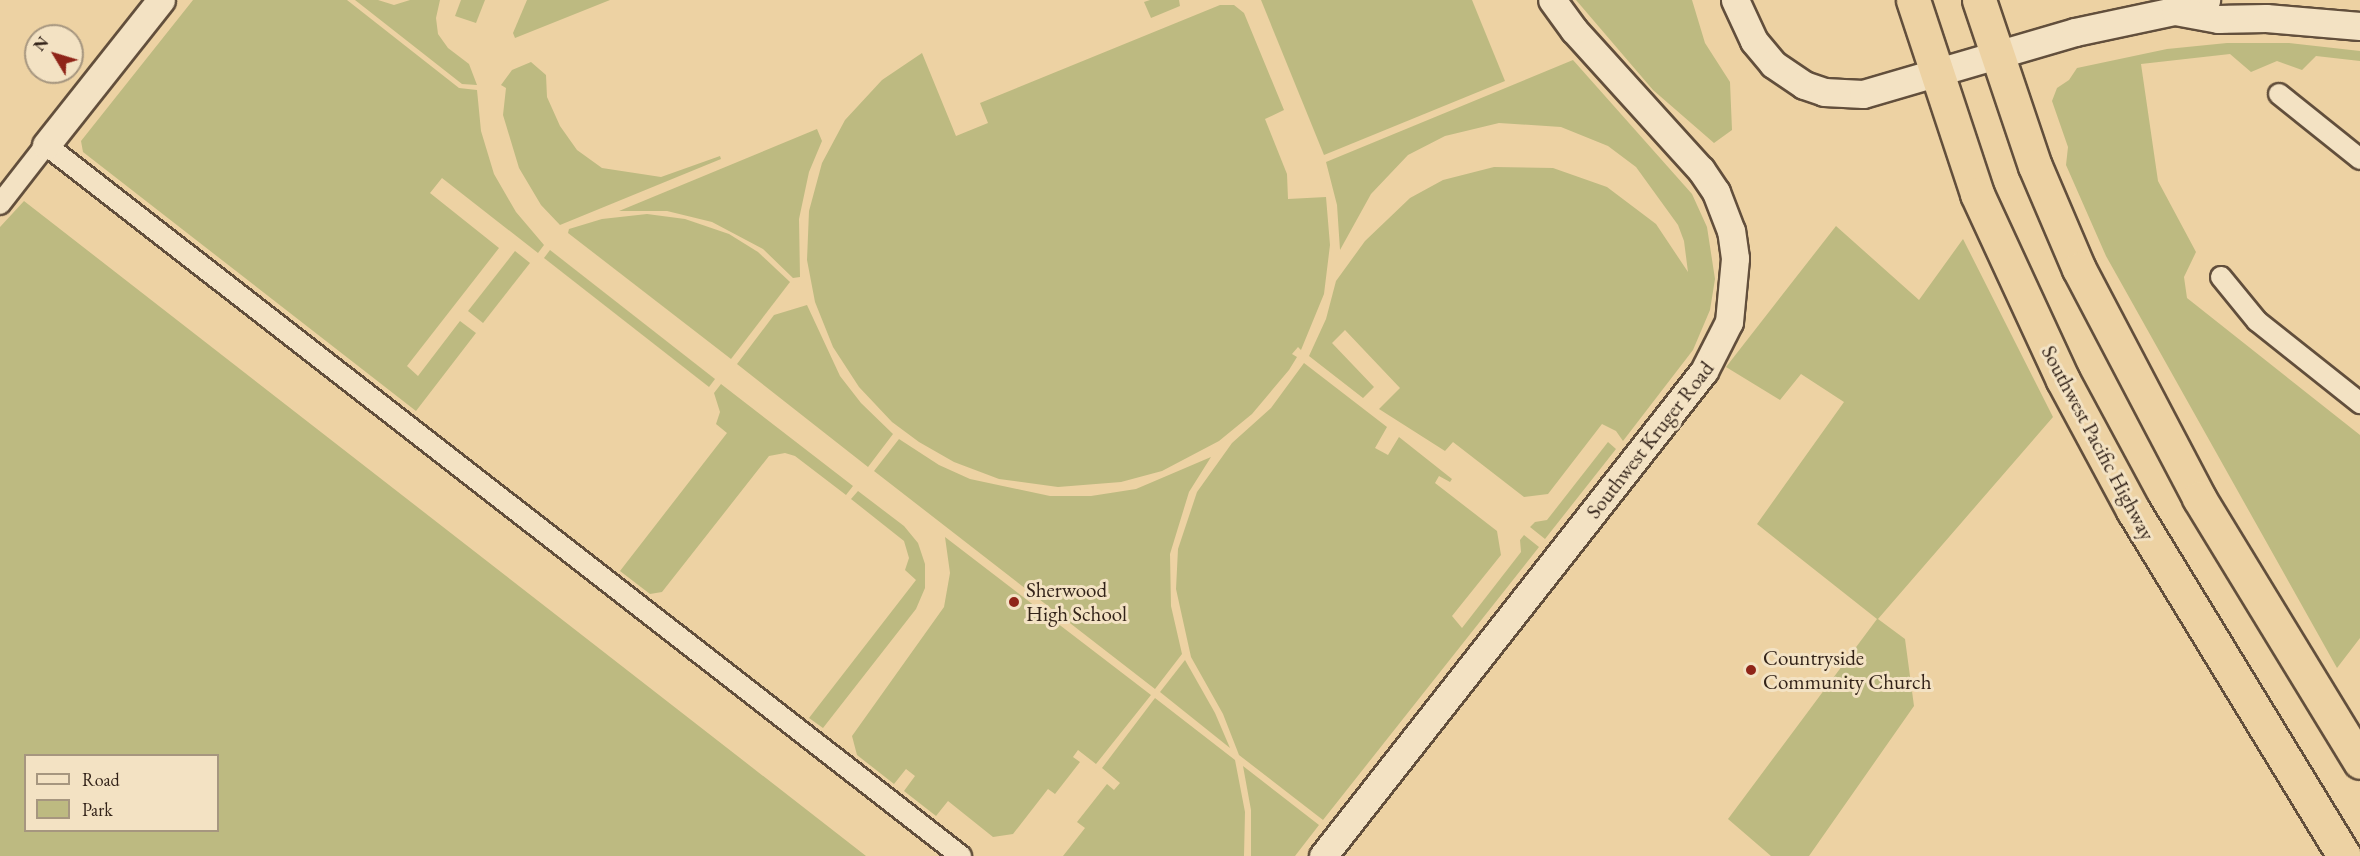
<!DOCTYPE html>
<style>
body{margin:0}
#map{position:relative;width:2360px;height:856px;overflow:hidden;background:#edd2a3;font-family:"EB Garamond",serif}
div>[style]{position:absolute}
.green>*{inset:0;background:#bdba81}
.roads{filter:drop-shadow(2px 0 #624f3c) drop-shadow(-2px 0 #624f3c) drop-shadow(0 2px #624f3c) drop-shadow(0 -2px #624f3c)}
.street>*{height:20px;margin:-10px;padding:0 10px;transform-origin:10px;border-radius:10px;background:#f3e2c3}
.secondary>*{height:27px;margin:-13.5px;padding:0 13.5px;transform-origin:13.5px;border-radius:13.5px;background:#f3e2c3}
.highway>*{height:33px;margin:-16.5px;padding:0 16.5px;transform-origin:16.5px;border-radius:16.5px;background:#edd2a3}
.dots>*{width:16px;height:16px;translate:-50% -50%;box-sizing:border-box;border:3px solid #f3e2c3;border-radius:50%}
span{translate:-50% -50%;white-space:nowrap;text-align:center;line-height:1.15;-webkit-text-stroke:6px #f3e2c3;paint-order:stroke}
.street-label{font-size:21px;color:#332319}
.poi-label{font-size:21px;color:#332319}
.left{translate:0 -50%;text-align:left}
.legend{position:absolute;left:24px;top:754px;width:195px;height:78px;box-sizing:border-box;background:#f3e2c3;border:2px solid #a6967f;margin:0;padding:8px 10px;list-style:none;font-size:18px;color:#332319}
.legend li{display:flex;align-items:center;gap:12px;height:30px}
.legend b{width:30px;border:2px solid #a6967f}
.north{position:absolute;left:24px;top:24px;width:60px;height:60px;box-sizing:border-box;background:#f3e2c3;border:2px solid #a6967f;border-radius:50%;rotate:308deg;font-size:16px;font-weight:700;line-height:24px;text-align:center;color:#332319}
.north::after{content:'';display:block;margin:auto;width:21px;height:27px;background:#8f2418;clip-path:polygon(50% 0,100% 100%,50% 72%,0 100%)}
</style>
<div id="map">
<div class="green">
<div style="clip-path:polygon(193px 0,347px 0,459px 88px,477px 90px,481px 131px,494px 174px,516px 212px,544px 245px,538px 253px,442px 178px,430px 193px,499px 248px,407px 366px,418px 376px,460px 321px,476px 333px,416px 411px,83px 152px,81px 141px)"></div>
<div style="clip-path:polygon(355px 0,378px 0,394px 5px,410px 0,440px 0,436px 18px,438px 34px,448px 48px,469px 64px,477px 85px,462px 84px)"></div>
<div style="clip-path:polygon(461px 0,485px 0,476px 23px,455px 16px)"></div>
<div style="clip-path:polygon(527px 0,610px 0,515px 38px,513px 33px)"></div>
<div style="clip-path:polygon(1150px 0,1179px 0,1180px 6px,1151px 18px,1144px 2px)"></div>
<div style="clip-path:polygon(1261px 0,1472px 0,1505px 81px,1324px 155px)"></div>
<div style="clip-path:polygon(1576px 0,1692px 0,1705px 43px,1730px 82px,1732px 130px,1714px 143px,1653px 90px)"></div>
<div style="clip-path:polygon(1220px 5px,1234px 5px,1244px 13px,1284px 110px,1265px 119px,1287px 174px,1288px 199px,1326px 197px,1330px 245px,1324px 294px,1301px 350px,1298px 347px,1292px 354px,1297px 357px,1289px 370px,1252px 414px,1219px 441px,1162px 471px,1121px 482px,1058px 487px,999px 479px,954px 462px,919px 442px,892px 422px,859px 387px,833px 347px,815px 302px,807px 260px,809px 211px,822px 163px,845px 120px,882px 80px,922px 53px,956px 136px,988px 123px,980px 103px)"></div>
<div style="clip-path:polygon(2227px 43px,2289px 43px,2360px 51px,2360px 61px,2316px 56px,2302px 70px,2277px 61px,2251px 72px,2230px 54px,2141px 64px,2158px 181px,2196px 252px,2184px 277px,2187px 298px,2360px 435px,2360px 638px,2337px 668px,2106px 256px,2066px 165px,2068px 147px,2052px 101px,2057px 88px,2069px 80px,2077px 68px,2167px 49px)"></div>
<div style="clip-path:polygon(1573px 60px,1692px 194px,1707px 227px,1715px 279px,1710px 310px,1693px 350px,1623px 441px,1616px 431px,1602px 424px,1548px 494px,1524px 497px,1453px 442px,1445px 451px,1379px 409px,1400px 388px,1345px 330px,1332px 343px,1374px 387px,1363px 398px,1309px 356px,1326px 319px,1336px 281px,1365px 241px,1410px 198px,1443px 180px,1494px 167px,1553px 168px,1607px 187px,1656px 224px,1688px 272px,1684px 241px,1678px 225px,1636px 167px,1608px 146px,1561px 127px,1499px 123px,1445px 136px,1408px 155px,1371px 194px,1340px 250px,1337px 205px,1326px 162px)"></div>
<div style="clip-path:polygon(531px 62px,546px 75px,547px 97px,560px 126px,577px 150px,602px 168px,661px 177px,720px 156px,721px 159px,560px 225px,541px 205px,519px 168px,503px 115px,506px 88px,501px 85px,512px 70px)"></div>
<div style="clip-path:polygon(817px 129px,822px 141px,809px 172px,799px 219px,800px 277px,793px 278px,763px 249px,712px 222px,667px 211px,619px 211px)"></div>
<div style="clip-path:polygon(evenodd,24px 201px,866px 856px,0 856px,0 227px,24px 201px,26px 756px,218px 756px,218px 830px,26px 830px,26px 756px)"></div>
<div style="clip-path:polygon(647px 214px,685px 219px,729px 234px,758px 252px,790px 282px,731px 359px,568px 233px,569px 229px,602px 219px)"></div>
<div style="clip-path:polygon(1836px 226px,1919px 300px,1963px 239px,2053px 417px,1878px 619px,1905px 639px,1914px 706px,1809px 856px,1771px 856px,1728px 819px,1877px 619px,1757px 524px,1844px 402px,1801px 374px,1780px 400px,1726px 367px)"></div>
<div style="clip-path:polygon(550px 250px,715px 379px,709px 387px,544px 258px)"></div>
<div style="clip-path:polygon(515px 251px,530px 263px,483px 323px,468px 311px)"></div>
<div style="clip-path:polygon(807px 305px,840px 376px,861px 403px,893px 434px,868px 467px,737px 364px,774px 315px)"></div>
<div style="clip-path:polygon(1304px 363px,1387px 427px,1375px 448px,1388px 455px,1399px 437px,1452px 479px,1450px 482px,1439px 476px,1435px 483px,1497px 531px,1501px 555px,1452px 616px,1462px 628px,1521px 552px,1520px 540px,1524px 535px,1539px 547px,1323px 820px,1239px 755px,1223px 714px,1191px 657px,1176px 589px,1178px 549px,1197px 492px,1232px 443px,1271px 408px)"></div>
<div style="clip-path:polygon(721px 384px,853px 486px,846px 495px,795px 456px,785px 453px,769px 456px,662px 592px,650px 594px,620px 571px,727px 433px,716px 424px,720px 412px,714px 393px)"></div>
<div style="clip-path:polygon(899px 439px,939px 465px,970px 479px,1050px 496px,1091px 496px,1136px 489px,1211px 457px,1189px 492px,1170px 554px,1171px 606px,1182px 654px,1155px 689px,874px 471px)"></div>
<div style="clip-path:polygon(1608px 442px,1616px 449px,1545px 539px,1530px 527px,1535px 522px,1547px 520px)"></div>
<div style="clip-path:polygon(858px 491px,904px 526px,918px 543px,925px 564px,925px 588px,916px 609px,823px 728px,809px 718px,916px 580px,905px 570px,909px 558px,904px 541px,851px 499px)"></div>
<div style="clip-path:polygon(945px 537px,1151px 695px,1096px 764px,1078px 750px,1073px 757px,1080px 762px,1055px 794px,1048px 789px,1013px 834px,993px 837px,948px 801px,936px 816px,904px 791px,915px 776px,906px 769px,894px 784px,857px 755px,852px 736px,944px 607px,950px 573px)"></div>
<div style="clip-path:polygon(1185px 660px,1215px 713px,1230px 748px,1160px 692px)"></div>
<div style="clip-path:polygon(1155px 698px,1235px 760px,1245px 812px,1244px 856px,1063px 856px,1085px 828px,1077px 822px,1107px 784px,1114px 790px,1120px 783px,1102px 768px)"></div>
<div style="clip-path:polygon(1243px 766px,1319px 825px,1295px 856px,1251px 856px,1251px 810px)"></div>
</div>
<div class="roads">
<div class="street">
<div style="left:2279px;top:94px;width:104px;rotate:38.7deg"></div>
<div style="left:0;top:204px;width:75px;rotate:-52.1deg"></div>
<div style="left:46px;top:145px;width:1159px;rotate:37.85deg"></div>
<div style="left:2221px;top:277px;width:57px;rotate:50.7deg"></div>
<div style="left:2257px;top:321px;width:132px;rotate:38.5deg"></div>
</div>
<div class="secondary">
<div style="left:1735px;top:0;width:45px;rotate:65.1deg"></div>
<div style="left:1754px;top:41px;width:30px;rotate:50deg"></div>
<div style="left:1773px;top:64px;width:37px;rotate:34deg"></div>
<div style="left:1804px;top:85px;width:21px;rotate:19deg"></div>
<div style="left:1824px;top:92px;width:39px;rotate:3deg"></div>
<div style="left:1863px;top:94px;width:221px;rotate:-16.3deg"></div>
<div style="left:2075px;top:32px;width:101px;rotate:-12deg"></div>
<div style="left:2174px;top:11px;width:34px;rotate:-19deg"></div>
<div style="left:2175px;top:11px;width:44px;rotate:10.5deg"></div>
<div style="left:2218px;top:19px;width:48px;rotate:-1.2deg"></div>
<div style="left:2266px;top:18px;width:94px;rotate:4.9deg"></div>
<div style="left:46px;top:145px;width:185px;rotate:-51.6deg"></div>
<div style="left:1323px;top:856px;width:617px;rotate:-51.85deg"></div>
<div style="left:1704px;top:371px;width:55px;rotate:-63deg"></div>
<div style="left:1729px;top:322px;width:64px;rotate:-84.6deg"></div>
<div style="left:1735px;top:258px;width:27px;rotate:-98deg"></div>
<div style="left:1731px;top:231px;width:42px;rotate:-111deg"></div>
<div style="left:1716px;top:192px;width:27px;rotate:-124deg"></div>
<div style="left:1701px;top:170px;width:189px;rotate:-132.2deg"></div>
<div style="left:1574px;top:30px;width:37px;rotate:-126deg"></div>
</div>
<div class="highway">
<div style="left:1913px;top:0;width:204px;rotate:71.7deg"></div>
<div style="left:1977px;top:194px;width:205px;rotate:65.2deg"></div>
<div style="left:2063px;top:380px;width:148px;rotate:61.7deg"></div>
<div style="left:2133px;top:510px;width:405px;rotate:58.6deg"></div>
<div style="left:1979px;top:0;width:175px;rotate:71.4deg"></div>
<div style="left:2035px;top:166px;width:112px;rotate:66.9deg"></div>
<div style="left:2079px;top:269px;width:259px;rotate:62.3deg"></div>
<div style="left:2199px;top:498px;width:309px;rotate:58.6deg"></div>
</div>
</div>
<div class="dots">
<div style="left:1014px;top:602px;background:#8f2418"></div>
<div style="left:1751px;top:670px;background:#8f2418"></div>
</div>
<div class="street-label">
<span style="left:1650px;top:440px;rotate:-52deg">Southwest Kruger Road</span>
<span style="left:2098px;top:443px;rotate:62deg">Southwest Pacific Highway</span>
</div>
<div class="poi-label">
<span class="left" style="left:1026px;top:602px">Sherwood<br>High School</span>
<span class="left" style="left:1763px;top:670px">Countryside<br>Community Church</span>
</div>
<ul class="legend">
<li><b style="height:8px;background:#f3e2c3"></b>Road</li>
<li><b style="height:16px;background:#bdba81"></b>Park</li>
</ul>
<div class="north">N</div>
</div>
